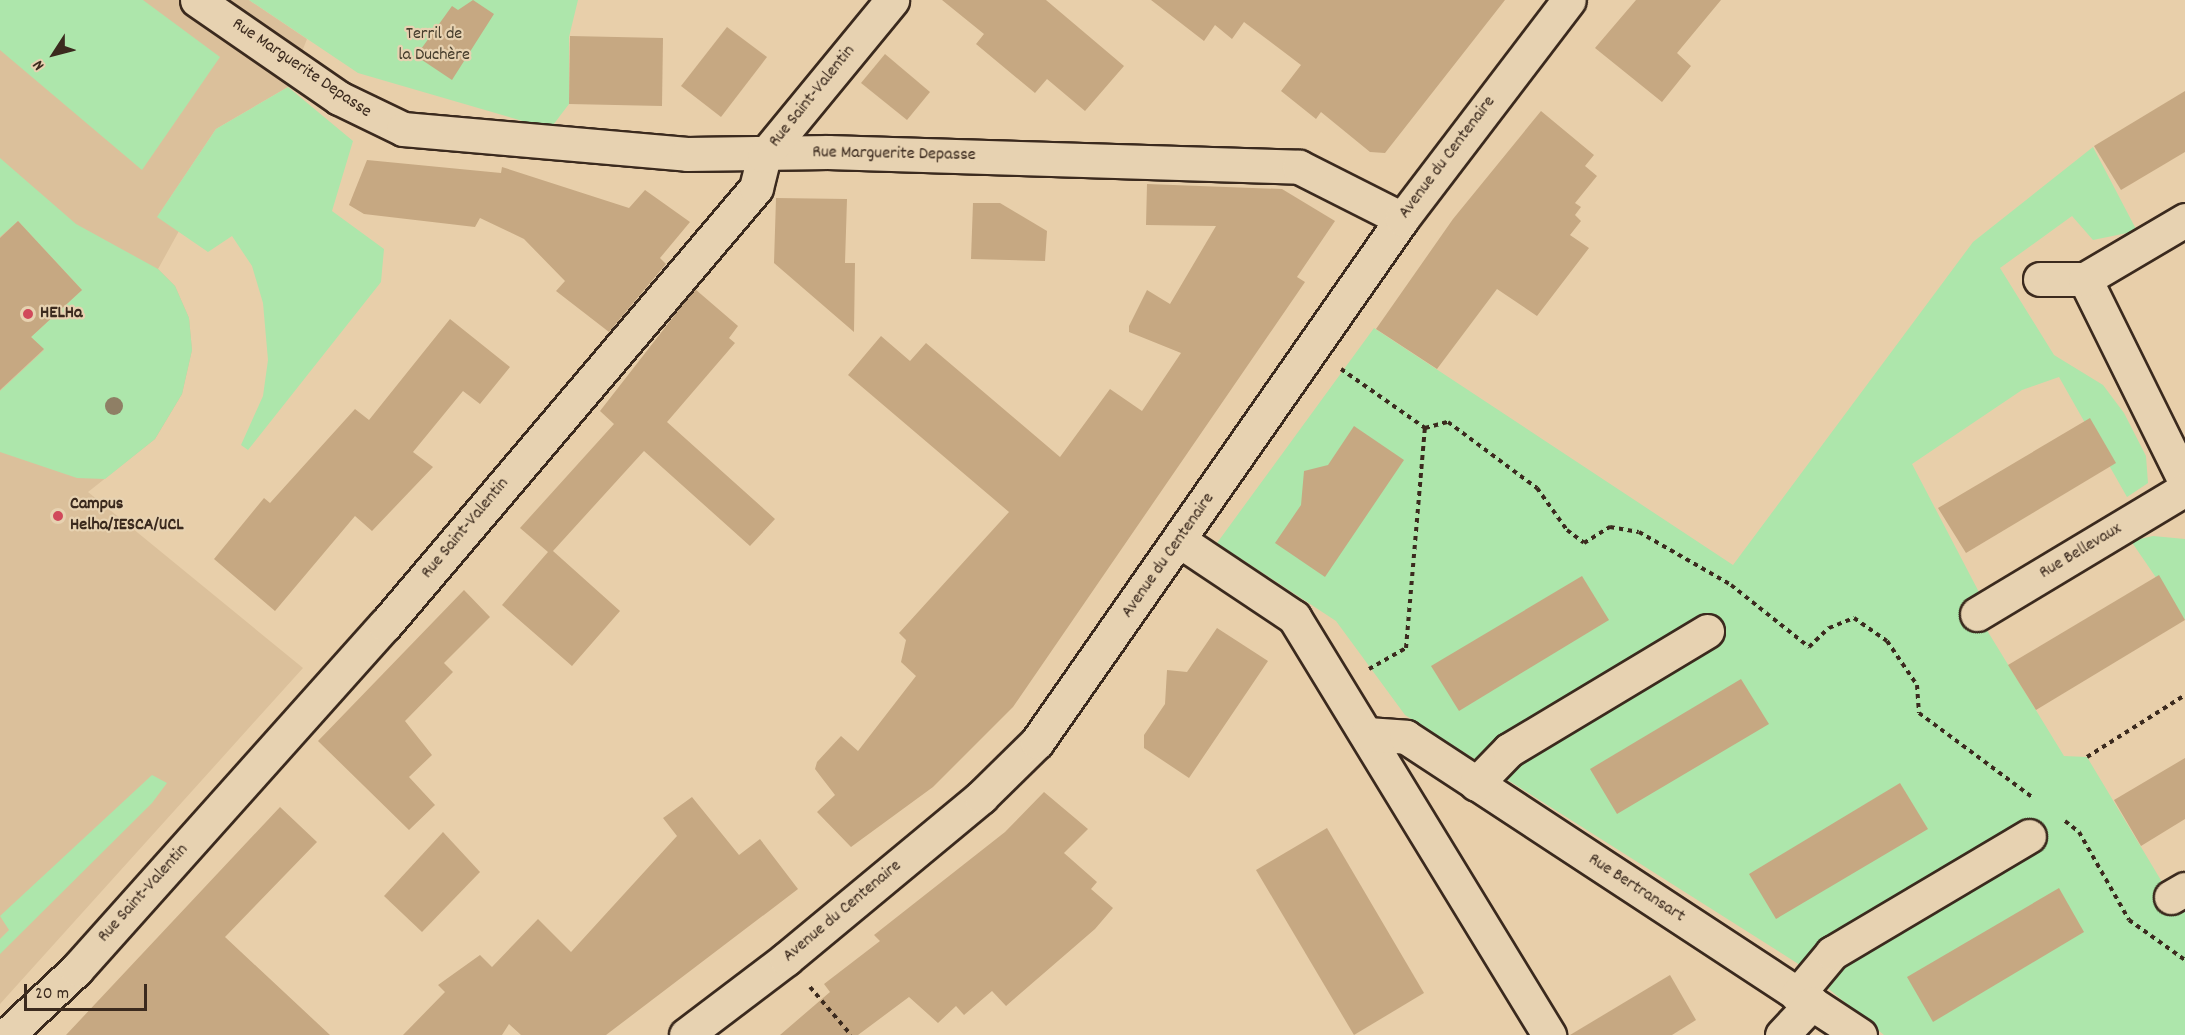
<!DOCTYPE html>
<meta charset="utf-8">
<style>
body{margin:0}
#map{position:relative;width:2185px;height:1035px;overflow:hidden;background:#e8cfaa;font-family:Dekko,sans-serif}
div>[style]{position:absolute}
.built>*{inset:0;background:#dbc09b}
.green>*{inset:0;background:#ade6ab}
.building>*{inset:0;background:#c6a882}
.path>*{height:4px;margin-top:-2px;transform-origin:0;background:repeating-linear-gradient(90deg,#3b2a1e 0 4.5px,transparent 0 9px)}
.roads{filter:drop-shadow(2px 0 #3b2a1e) drop-shadow(-2px 0 #3b2a1e) drop-shadow(0 2px #3b2a1e) drop-shadow(0 -2px #3b2a1e)}
.street>*{height:33px;margin:-16.5px;padding:0 16.5px;transform-origin:16.5px;border-radius:16.5px;background:#e7d2b1}
.secondary>*{height:33px;margin:-16.5px;padding:0 16.5px;transform-origin:16.5px;border-radius:16.5px;background:#e7d2b1}
.trees>*{width:18px;height:18px;margin:-9px;border-radius:50%;background:#8f7f65}
.dots>*{width:16px;height:16px;translate:-50% -50%;box-sizing:border-box;border:3px solid #e7d2b1;border-radius:50%}
span{translate:-50% -50%;white-space:nowrap;text-align:center;line-height:1.15;-webkit-text-stroke:4.5px #e7d2b1;paint-order:stroke}
.park-label{font-size:18px;color:#463d2c}
.street-label{font-size:18px;color:#3b2a1e}
.poi-label{font-size:18px;color:#3b2a1e;font-weight:700}
.left{translate:0 -50%;text-align:left}
.north{position:absolute;left:24px;top:24px;width:60px;height:60px;-webkit-text-stroke:4px #e7d2b1;paint-order:stroke;rotate:234deg;font-size:16px;font-weight:700;line-height:24px;text-align:center;color:#3b2a1e}
.north::after{content:'';display:block;margin:auto;width:21px;height:27px;background:#3b2a1e;clip-path:polygon(50% 0,100% 100%,50% 72%,0 100%)}
.scale{position:absolute;left:24px;top:984px;width:123px;height:27px;box-sizing:border-box;border:3px solid #3b2a1e;border-top:0;padding-left:8px;font-size:18px;line-height:21px;white-space:nowrap;color:#3b2a1e;-webkit-text-stroke:4px #e7d2b1;paint-order:stroke}
</style>
<div id="map">
<div class="built">
<div style="clip-path:polygon(0 0,249px 0,307px 39px,288px 87px,216px 129px,158px 216px,179px 231px,158px 269px,175px 286px,189px 318px,192px 350px,182px 394px,155px 439px,88px 492px,303px 668px,0 1004px)"></div>
</div>
<div class="green">
<div style="clip-path:polygon(0 0,143px 0,220px 57px,142px 170px,0 50px)"></div>
<div style="clip-path:polygon(249px 0,578px 0,569px 37px,569px 104px,550px 129px,358px 73px)"></div>
<div style="clip-path:polygon(288px 87px,353px 141px,332px 211px,384px 249px,381px 282px,248px 450px,241px 445px,263px 396px,268px 360px,263px 303px,252px 266px,232px 236px,208px 252px,157px 217px,216px 129px)"></div>
<div style="clip-path:polygon(2093px 147px,2137px 231px,2093px 240px,2072px 216px,2000px 268px,2054px 355px,2103px 385px,2124px 413px,2146px 456px,2148px 483px,2127px 497px,2059px 377px,2022px 390px,1912px 464px,1981px 596px,1977px 614px,2064px 756px,2087px 757px,2171px 897px,2185px 893px,2185px 1035px,1884px 1035px,1800px 965px,1405px 715px,1336px 621px,1217px 543px,1374px 328px,1733px 565px,1973px 242px)"></div>
<div style="clip-path:polygon(0 158px,76px 224px,158px 269px,175px 286px,189px 318px,192px 350px,182px 394px,155px 439px,105px 479px,77px 478px,0 452px,0 391px,44px 350px,31px 337px,82px 290px,18px 221px,0 237px)"></div>
<div style="clip-path:polygon(2153px 536px,2185px 539px,2185px 620px,2131px 541px)"></div>
<div style="clip-path:polygon(152px 775px,167px 783px,152px 803px,0 954px,0 939px,9px 930px,0 916px)"></div>
</div>
<div class="building">
<div style="clip-path:polygon(473px 0,494px 14px,452px 80px,416px 56px,452px 6px,458px 10px)"></div>
<div style="clip-path:polygon(942px 0,1046px 0,1124px 66px,1085px 111px,1047px 79px,1035px 93px,976px 44px,984px 34px)"></div>
<div style="clip-path:polygon(1151px 0,1505px 0,1385px 153px,1370px 152px,1321px 112px,1316px 119px,1281px 91px,1301px 65px,1244px 22px,1232px 39px,1215px 25px,1204px 41px)"></div>
<div style="clip-path:polygon(1636px 0,1721px 0,1677px 53px,1691px 66px,1662px 102px,1595px 48px)"></div>
<div style="clip-path:polygon(727px 27px,767px 57px,721px 117px,681px 86px)"></div>
<div style="clip-path:polygon(570px 36px,663px 38px,662px 106px,569px 104px)"></div>
<div style="clip-path:polygon(885px 54px,930px 92px,907px 120px,861px 83px)"></div>
<div style="clip-path:polygon(2185px 91px,2185px 152px,2121px 190px,2094px 146px)"></div>
<div style="clip-path:polygon(1541px 111px,1594px 155px,1585px 166px,1597px 176px,1575px 203px,1581px 207px,1575px 215px,1581px 221px,1570px 235px,1589px 248px,1537px 316px,1497px 289px,1437px 369px,1376px 329px,1453px 219px)"></div>
<div style="clip-path:polygon(367px 160px,501px 173px,502px 167px,629px 208px,645px 190px,690px 222px,660px 258px,666px 264px,609px 332px,556px 291px,565px 281px,524px 239px,480px 218px,475px 227px,364px 214px,349px 205px)"></div>
<div style="clip-path:polygon(1147px 184px,1282px 189px,1335px 221px,1297px 277px,1305px 282px,1013px 707px,933px 787px,851px 847px,817px 812px,835px 795px,815px 769px,817px 762px,841px 736px,858px 751px,916px 676px,901px 662px,906px 640px,899px 633px,1009px 512px,848px 375px,881px 336px,910px 361px,926px 343px,1060px 457px,1110px 389px,1142px 411px,1181px 353px,1129px 332px,1129px 326px,1147px 290px,1170px 304px,1216px 226px,1146px 225px)"></div>
<div style="clip-path:polygon(776px 198px,847px 199px,845px 263px,855px 263px,854px 332px,774px 263px)"></div>
<div style="clip-path:polygon(973px 203px,1000px 203px,1047px 231px,1045px 261px,971px 259px)"></div>
<div style="clip-path:polygon(18px 221px,82px 290px,31px 337px,44px 349px,0 390px,0 238px)"></div>
<div style="clip-path:polygon(695px 289px,738px 326px,729px 338px,735px 343px,667px 422px,775px 519px,750px 546px,644px 451px,553px 551px,620px 611px,572px 666px,502px 605px,548px 552px,520px 528px,614px 424px,600px 411px)"></div>
<div style="clip-path:polygon(450px 319px,510px 367px,480px 404px,463px 391px,413px 452px,433px 467px,372px 531px,355px 516px,275px 611px,214px 559px,264px 498px,270px 503px,355px 409px,369px 420px)"></div>
<div style="clip-path:polygon(2090px 418px,2116px 463px,1966px 553px,1938px 508px)"></div>
<div style="clip-path:polygon(1354px 426px,1404px 460px,1325px 577px,1275px 543px,1301px 505px,1304px 471px,1328px 465px)"></div>
<div style="clip-path:polygon(2159px 575px,2185px 620px,2036px 710px,2008px 665px)"></div>
<div style="clip-path:polygon(1582px 576px,1609px 620px,1459px 711px,1431px 666px)"></div>
<div style="clip-path:polygon(464px 590px,490px 617px,444px 663px,453px 672px,405px 721px,432px 755px,409px 777px,435px 805px,409px 830px,318px 741px)"></div>
<div style="clip-path:polygon(1217px 628px,1268px 661px,1189px 778px,1144px 748px,1144px 735px,1165px 704px,1167px 670px,1187px 672px)"></div>
<div style="clip-path:polygon(1741px 679px,1769px 724px,1617px 814px,1590px 769px)"></div>
<div style="clip-path:polygon(2185px 758px,2185px 819px,2141px 846px,2114px 800px)"></div>
<div style="clip-path:polygon(1900px 783px,1928px 829px,1776px 919px,1749px 874px)"></div>
<div style="clip-path:polygon(1044px 792px,1088px 829px,1064px 853px,1097px 882px,1091px 889px,1113px 908px,1095px 929px,1006px 1006px,992px 991px,964px 1015px,956px 1006px,938px 1023px,909px 997px,858px 1035px,780px 1035px,830px 992px,824px 984px,880px 941px,874px 935px,1005px 832px)"></div>
<div style="clip-path:polygon(692px 797px,739px 855px,760px 839px,798px 889px,606px 1035px,521px 1035px,509px 1024px,502px 1035px,403px 1035px,445px 992px,438px 985px,480px 955px,492px 967px,538px 919px,571px 952px,677px 836px,663px 818px)"></div>
<div style="clip-path:polygon(280px 807px,317px 842px,225px 937px,330px 1035px,66px 1035px)"></div>
<div style="clip-path:polygon(1327px 828px,1424px 993px,1354px 1035px,1256px 870px)"></div>
<div style="clip-path:polygon(443px 832px,480px 872px,422px 932px,384px 896px)"></div>
<div style="clip-path:polygon(2059px 888px,2084px 932px,1933px 1022px,1907px 977px)"></div>
<div style="clip-path:polygon(1670px 975px,1696px 1020px,1672px 1035px,1570px 1035px)"></div>
</div>
<div class="path">
<div style="left:1341px;top:369px;width:103px;rotate:35.1deg"></div>
<div style="left:1425px;top:428px;width:24px;rotate:-15deg"></div>
<div style="left:1448px;top:422px;width:111px;rotate:36.6deg"></div>
<div style="left:1537px;top:488px;width:52px;rotate:54.5deg"></div>
<div style="left:1567px;top:530px;width:21px;rotate:37deg"></div>
<div style="left:1584px;top:543px;width:31px;rotate:-32deg"></div>
<div style="left:1610px;top:527px;width:29px;rotate:10deg"></div>
<div style="left:1639px;top:532px;width:106px;rotate:29.9deg"></div>
<div style="left:1731px;top:585px;width:100px;rotate:38.5deg"></div>
<div style="left:1809px;top:647px;width:28px;rotate:-44deg"></div>
<div style="left:1829px;top:628px;width:27px;rotate:-22deg"></div>
<div style="left:1854px;top:618px;width:40px;rotate:34.9deg"></div>
<div style="left:1887px;top:641px;width:53px;rotate:55.7deg"></div>
<div style="left:1917px;top:685px;width:28px;rotate:86deg"></div>
<div style="left:1919px;top:713px;width:141px;rotate:36.6deg"></div>
<div style="left:1369px;top:669px;width:43px;rotate:-29.6deg"></div>
<div style="left:1406px;top:648px;width:221px;rotate:-85.1deg"></div>
<div style="left:2087px;top:757px;width:116px;rotate:-32.3deg"></div>
<div style="left:2065px;top:821px;width:18px;rotate:38deg"></div>
<div style="left:2079px;top:832px;width:101px;rotate:60.4deg"></div>
<div style="left:2129px;top:920px;width:69px;rotate:35.5deg"></div>
<div style="left:810px;top:987px;width:63px;rotate:49.5deg"></div>
</div>
<div class="roads">
<div class="street">
<div style="left:197px;top:0;width:173px;rotate:34.6deg"></div>
<div style="left:339px;top:98px;width:71px;rotate:25.8deg"></div>
<div style="left:403px;top:129px;width:285px;rotate:5deg"></div>
<div style="left:687px;top:154px;width:141px;rotate:-0.8deg"></div>
<div style="left:828px;top:152px;width:471px;rotate:1.8deg"></div>
<div style="left:1299px;top:167px;width:115px;rotate:26.8deg"></div>
<div style="left:2040px;top:279px;width:45px"></div>
<div style="left:2085px;top:279px;width:225px;rotate:63.7deg"></div>
<div style="left:2085px;top:279px;width:116px;rotate:-30.5deg"></div>
<div style="left:1180px;top:541px;width:137px;rotate:33.7deg"></div>
<div style="left:1294px;top:617px;width:490px;rotate:58.6deg"></div>
<div style="left:1977px;top:614px;width:243px;rotate:-31deg"></div>
<div style="left:1367px;top:734px;width:39px;rotate:4deg"></div>
<div style="left:1406px;top:737px;width:543px;rotate:33.28deg"></div>
<div style="left:1476px;top:784px;width:47px;rotate:-45.9deg"></div>
<div style="left:1509px;top:750px;width:231px;rotate:-31deg"></div>
<div style="left:2171px;top:897px;width:16px;rotate:-30deg"></div>
<div style="left:1797px;top:995px;width:55px;rotate:-50.2deg"></div>
<div style="left:1832px;top:953px;width:229px;rotate:-30.7deg"></div>
<div style="left:7px;top:1035px;width:96px;rotate:-43.3deg"></div>
<div style="left:77px;top:969px;width:462px;rotate:-48.2deg"></div>
<div style="left:385px;top:625px;width:573px;rotate:-49.67deg"></div>
<div style="left:756px;top:188px;width:33px;rotate:-76deg"></div>
<div style="left:764px;top:156px;width:202px;rotate:-50.6deg"></div>
<div style="left:1782px;top:1035px;width:44px;rotate:-46.8deg"></div>
</div>
<div class="secondary">
<div style="left:686px;top:1035px;width:126px;rotate:-37.2deg"></div>
<div style="left:786px;top:959px;width:254px;rotate:-39.7deg"></div>
<div style="left:981px;top:797px;width:78px;rotate:-44.5deg"></div>
<div style="left:1037px;top:742px;width:638px;rotate:-55.09deg"></div>
<div style="left:1402px;top:219px;width:275px;rotate:-52.7deg"></div>
</div>
</div>
<div class="trees">
<div style="left:114px;top:406px"></div>
</div>
<div class="dots">
<div style="left:28px;top:314px;background:#d1495b"></div>
<div style="left:58px;top:516px;background:#d1495b"></div>
</div>
<div class="park-label">
<span style="left:434px;top:46px">Terril de<br>la Duchère</span>
</div>
<div class="street-label">
<span style="left:301px;top:69px;rotate:34deg">Rue Marguerite Depasse</span>
<span style="left:813px;top:97px;rotate:-51deg">Rue Saint-Valentin</span>
<span style="left:894px;top:155px;rotate:1deg">Rue Marguerite Depasse</span>
<span style="left:1448px;top:158px;rotate:-53deg">Avenue du Centenaire</span>
<span style="left:466px;top:529px;rotate:-50deg">Rue Saint-Valentin</span>
<span style="left:2081px;top:552px;rotate:-31deg">Rue Bellevaux</span>
<span style="left:1169px;top:556px;rotate:-55deg">Avenue du Centenaire</span>
<span style="left:1636px;top:889px;rotate:33deg">Rue Bertransart</span>
<span style="left:144px;top:894px;rotate:-48deg">Rue Saint-Valentin</span>
<span style="left:843px;top:912px;rotate:-40deg">Avenue du Centenaire</span>
</div>
<div class="poi-label">
<span class="left" style="left:40px;top:314px">HELHa</span>
<span class="left" style="left:70px;top:516px">Campus<br>Helha/IESCA/UCL</span>
</div>
<div class="north">N</div>
<div class="scale">20 m</div>
</div>
